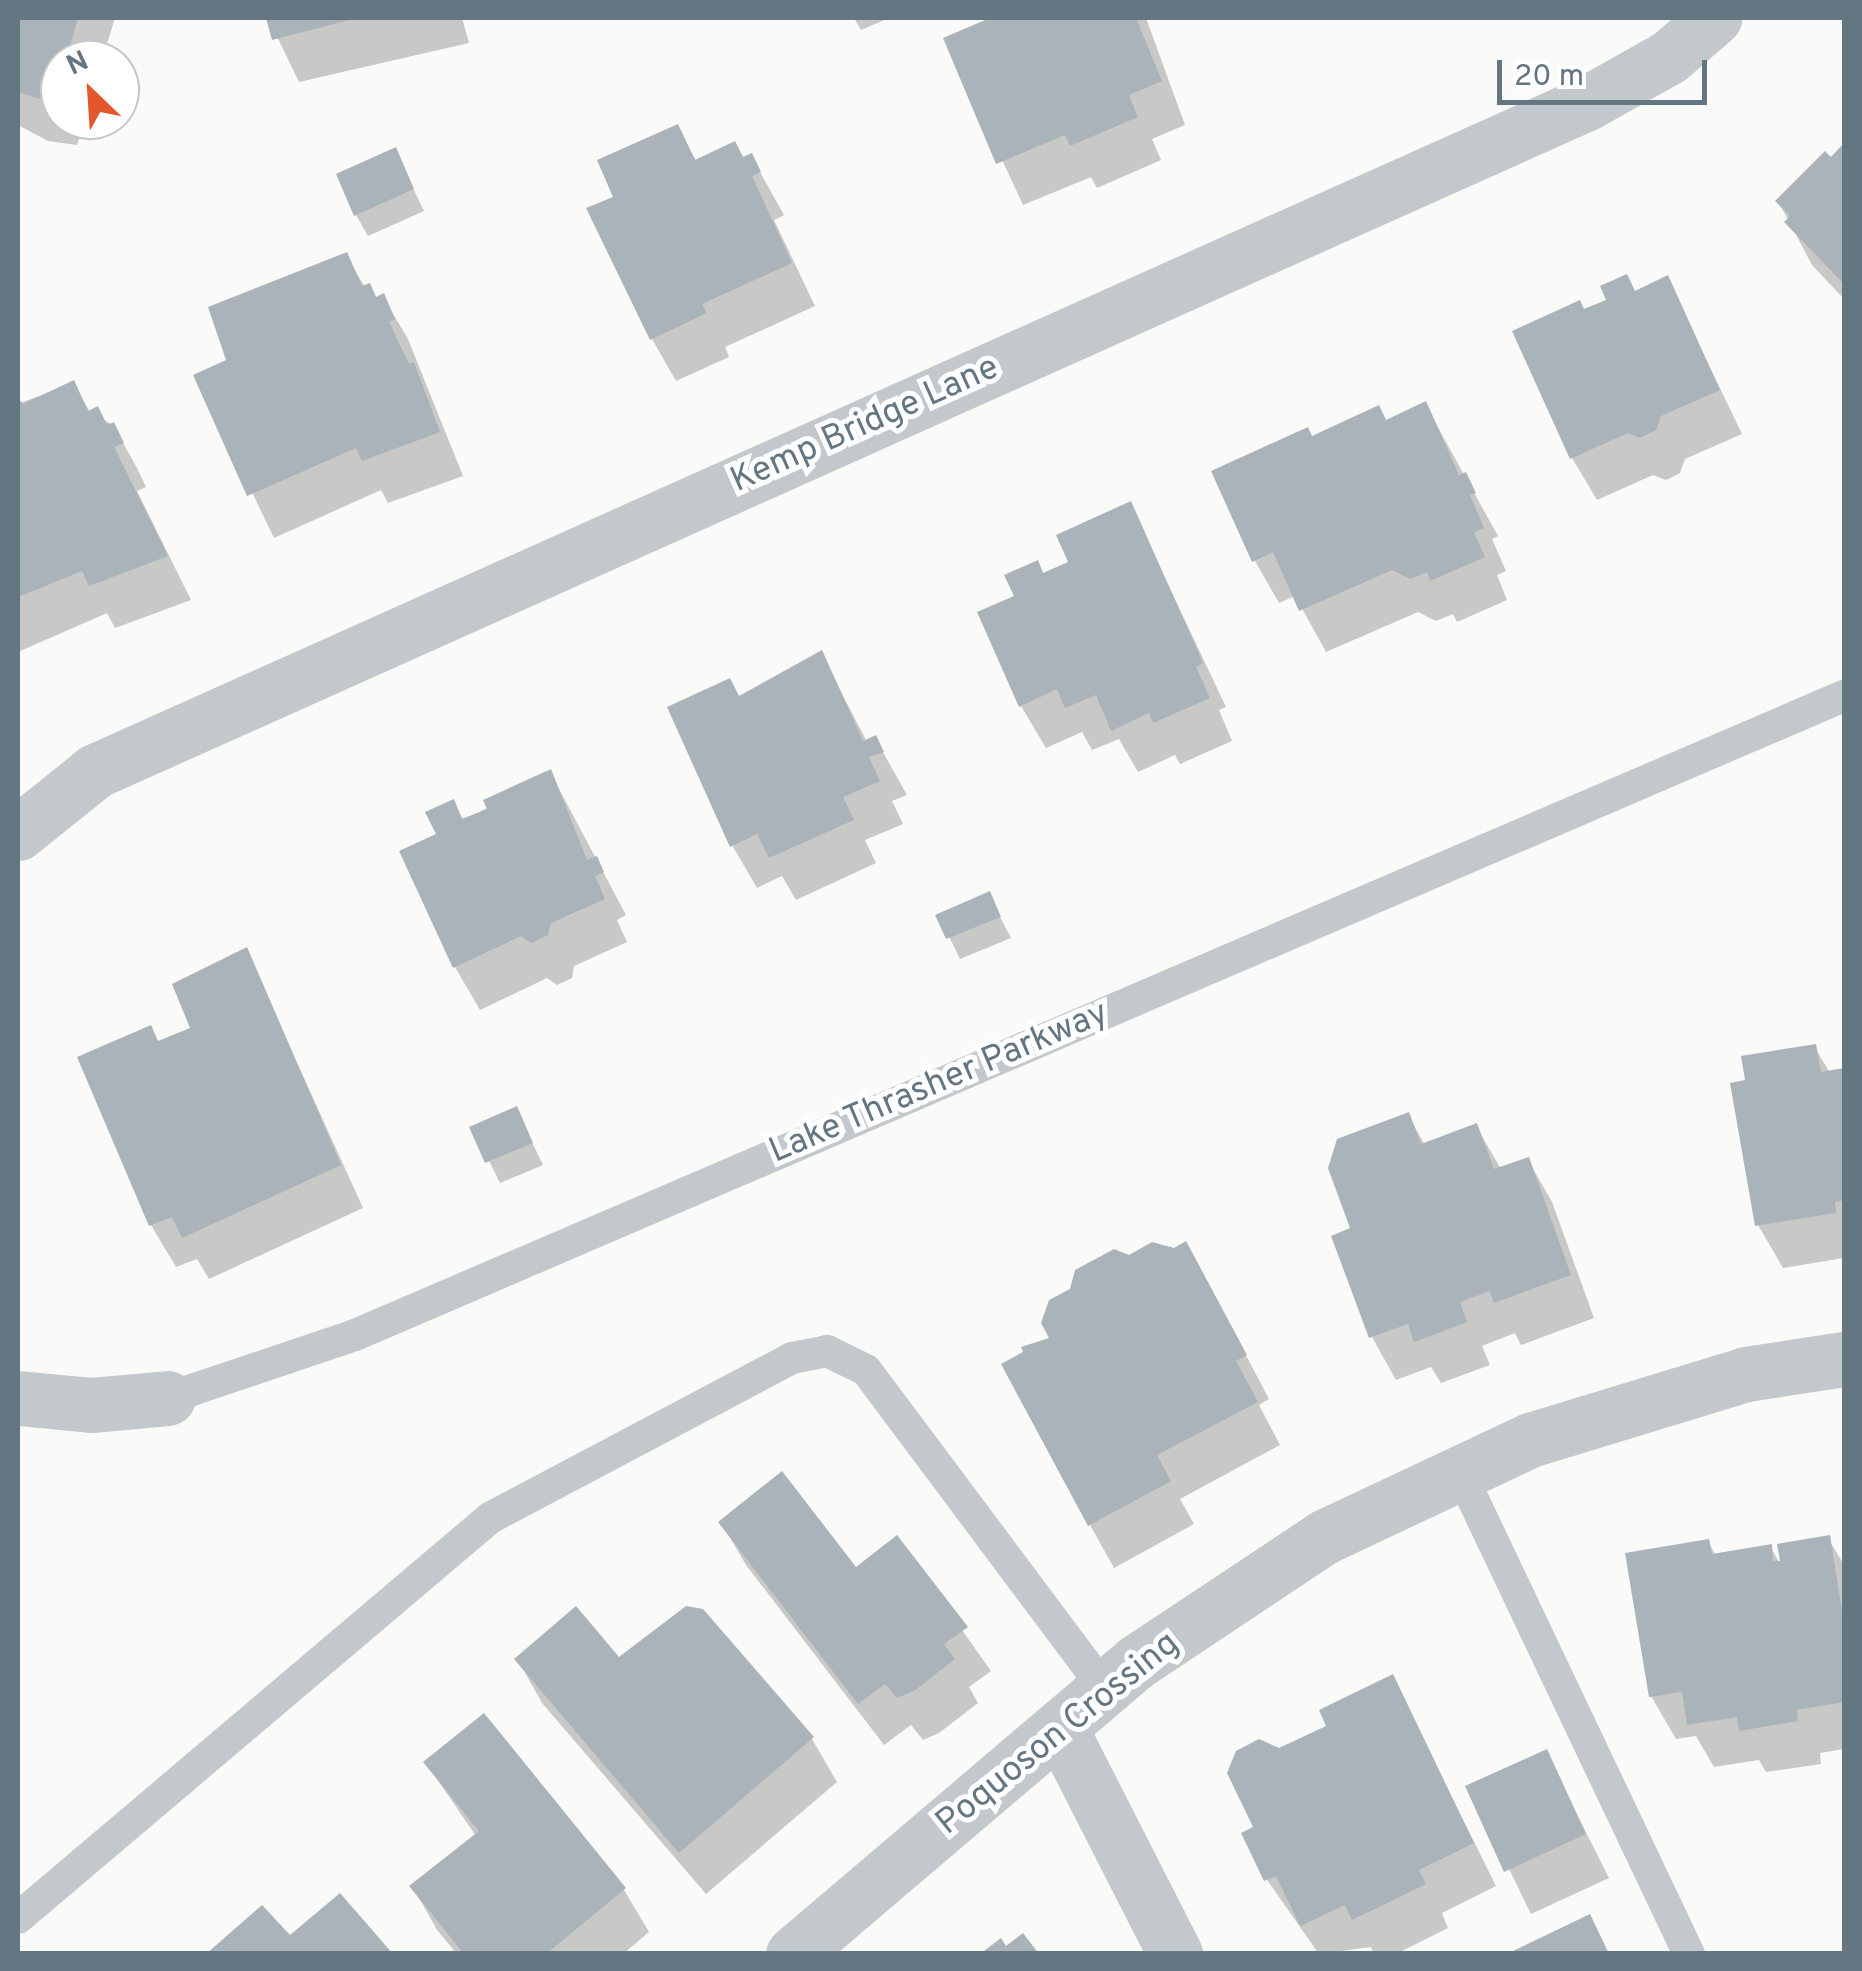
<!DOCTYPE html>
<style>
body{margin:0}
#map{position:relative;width:1862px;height:1971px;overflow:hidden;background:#fafaf8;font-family:Overpass,sans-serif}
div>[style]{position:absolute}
.shadow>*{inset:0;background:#0003}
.building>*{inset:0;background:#aab3b9}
.lane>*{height:32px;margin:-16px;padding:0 16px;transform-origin:16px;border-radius:16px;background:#c3c8cc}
.street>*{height:55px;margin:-27.5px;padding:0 27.5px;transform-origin:27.5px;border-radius:27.5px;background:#c3c8cc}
span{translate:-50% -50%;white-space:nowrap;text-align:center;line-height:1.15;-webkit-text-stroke:10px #fff;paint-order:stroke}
.street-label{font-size:35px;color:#657683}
.frame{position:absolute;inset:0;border:20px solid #657683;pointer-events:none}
.north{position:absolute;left:40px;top:40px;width:100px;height:100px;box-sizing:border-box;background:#fff;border:2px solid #c1c8cd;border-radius:50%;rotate:335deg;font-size:28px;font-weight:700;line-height:40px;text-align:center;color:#657683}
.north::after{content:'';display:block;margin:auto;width:35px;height:45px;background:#e4572e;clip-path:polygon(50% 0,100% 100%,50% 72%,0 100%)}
.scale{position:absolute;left:1497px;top:60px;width:210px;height:45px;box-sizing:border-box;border:5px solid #657683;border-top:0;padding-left:12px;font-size:30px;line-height:35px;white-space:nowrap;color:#657683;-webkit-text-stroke:8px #fff;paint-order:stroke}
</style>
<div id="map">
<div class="shadow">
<div style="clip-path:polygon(18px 18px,115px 18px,102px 60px,60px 60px,60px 120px,85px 120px,77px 145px,48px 141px,18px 125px)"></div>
<div style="clip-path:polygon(268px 18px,462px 18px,469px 43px,299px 82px)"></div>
<div style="clip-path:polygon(854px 18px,889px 18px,861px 30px)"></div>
<div style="clip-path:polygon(997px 18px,1146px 18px,1185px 125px,1152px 139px,1161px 160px,1097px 188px,1091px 177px,1023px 205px,946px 39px)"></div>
<div style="clip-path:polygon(677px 127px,697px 162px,751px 156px,784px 215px,774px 220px,815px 306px,725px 347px,729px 357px,676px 381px,652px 339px,616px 198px)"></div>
<div style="clip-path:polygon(1844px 146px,1844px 299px,1812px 265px,1778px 201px)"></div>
<div style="clip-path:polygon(395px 150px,424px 211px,368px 236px,356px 215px)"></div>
<div style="clip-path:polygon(346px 256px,365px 287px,376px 300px,383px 297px,408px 339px,463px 476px,388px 503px,381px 490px,274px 538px,196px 376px,229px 362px)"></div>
<div style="clip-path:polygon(1667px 278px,1742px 434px,1685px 459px,1680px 473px,1666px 480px,1653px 475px,1597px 500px,1572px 458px,1584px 312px)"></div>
<div style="clip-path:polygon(73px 383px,90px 412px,113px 425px,137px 468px,146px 487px,137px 491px,191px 600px,115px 628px,107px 613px,18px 652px,18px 404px)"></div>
<div style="clip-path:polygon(1425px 404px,1498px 536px,1492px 539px,1506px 571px,1497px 575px,1507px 600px,1457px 622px,1453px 614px,1436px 621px,1418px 612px,1326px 652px,1295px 596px,1279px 603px,1255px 561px,1312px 439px,1386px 422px)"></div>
<div style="clip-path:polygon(1130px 504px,1226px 707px,1219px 710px,1232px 741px,1180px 764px,1175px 755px,1138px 772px,1119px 739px,1092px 750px,1082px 732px,1046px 748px,1021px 706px,1017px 597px,1071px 563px)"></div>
<div style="clip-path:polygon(821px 653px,867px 742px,875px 738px,907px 795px,892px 801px,903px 824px,865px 840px,876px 863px,796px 900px,782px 876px,757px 888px,732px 845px,739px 698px)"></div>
<div style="clip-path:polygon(550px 772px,626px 915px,617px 920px,627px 942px,574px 966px,572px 978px,557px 985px,547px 978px,480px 1010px,455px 967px,439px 835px,453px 802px,464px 821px)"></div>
<div style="clip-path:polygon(988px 894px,1011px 938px,960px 959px,939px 916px)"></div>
<div style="clip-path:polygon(246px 950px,363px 1208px,209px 1279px,197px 1259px,176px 1267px,151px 1225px,159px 1044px,193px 1029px)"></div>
<div style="clip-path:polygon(1814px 1046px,1830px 1073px,1844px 1070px,1844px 1258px,1783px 1268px,1758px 1225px,1748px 1082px)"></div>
<div style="clip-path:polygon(516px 1109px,543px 1165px,500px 1183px,473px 1128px)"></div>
<div style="clip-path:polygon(1408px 1115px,1425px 1145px,1476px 1126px,1501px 1169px,1528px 1160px,1552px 1202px,1594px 1318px,1521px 1345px,1515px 1333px,1482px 1346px,1490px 1365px,1441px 1383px,1431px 1367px,1396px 1380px,1372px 1337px,1354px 1230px,1331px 1167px,1339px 1141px)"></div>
<div style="clip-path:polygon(1130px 1258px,1210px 1287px,1269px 1399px,1259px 1405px,1280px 1445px,1180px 1499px,1194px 1524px,1114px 1568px,1090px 1525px,1052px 1339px)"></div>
<div style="clip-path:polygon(721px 1522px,855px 1571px,897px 1538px,991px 1671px,969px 1687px,978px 1703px,939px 1733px,923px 1740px,911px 1725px,884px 1745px,746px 1565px)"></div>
<div style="clip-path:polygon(1828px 1538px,1844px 1565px,1844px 1749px,1820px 1753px,1821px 1764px,1766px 1772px,1759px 1760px,1714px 1767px,1696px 1736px,1676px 1739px,1651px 1696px,1708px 1542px,1716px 1556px,1770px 1547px,1783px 1568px)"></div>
<div style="clip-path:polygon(702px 1611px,812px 1739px,837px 1782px,706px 1894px,542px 1703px,518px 1660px,619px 1660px)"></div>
<div style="clip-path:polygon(1392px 1677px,1496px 1886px,1442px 1913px,1448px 1928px,1396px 1954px,1374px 1954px,1371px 1947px,1319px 1954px,1267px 1880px,1256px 1828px,1279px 1750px,1329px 1727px)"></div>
<div style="clip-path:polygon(484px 1717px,624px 1890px,649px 1932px,623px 1954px,457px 1954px,437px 1930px,413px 1887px,476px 1836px,426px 1763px)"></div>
<div style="clip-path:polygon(1546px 1753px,1609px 1878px,1531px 1914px,1469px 1787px)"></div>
</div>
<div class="building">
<div style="clip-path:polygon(18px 18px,78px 18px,66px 60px,60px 60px,53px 103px,18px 92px)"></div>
<div style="clip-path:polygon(266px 18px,357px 18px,272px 40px)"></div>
<div style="clip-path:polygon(990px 18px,1136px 18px,1162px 81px,1129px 95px,1138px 117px,1070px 146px,1065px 135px,996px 164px,943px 38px)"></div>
<div style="clip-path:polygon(678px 124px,695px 160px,735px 141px,743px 157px,752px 153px,761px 172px,752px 176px,792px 263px,702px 304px,707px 313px,650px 340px,586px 208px,613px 197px,597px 160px)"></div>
<div style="clip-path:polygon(1844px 143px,1844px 284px,1784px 222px,1790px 216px,1775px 201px,1825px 151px,1831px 157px)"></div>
<div style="clip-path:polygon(396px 147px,414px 189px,354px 216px,336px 174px)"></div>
<div style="clip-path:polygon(347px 252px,362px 286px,370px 283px,376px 297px,384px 293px,395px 319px,389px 322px,409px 364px,414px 362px,440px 432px,362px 461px,356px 448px,247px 496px,193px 375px,226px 360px,208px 307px)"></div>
<div style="clip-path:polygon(1627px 274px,1635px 291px,1668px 275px,1720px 390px,1661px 416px,1656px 430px,1640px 438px,1628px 433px,1570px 459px,1512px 331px,1580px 300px,1584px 309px,1606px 300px,1600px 286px)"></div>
<div style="clip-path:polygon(74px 380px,88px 411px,98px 406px,107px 425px,114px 422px,124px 443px,114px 447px,168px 556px,89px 586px,82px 571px,18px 597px,18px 398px,23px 404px)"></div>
<div style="clip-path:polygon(1426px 401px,1459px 475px,1466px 472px,1476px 493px,1470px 495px,1484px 528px,1474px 532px,1485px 557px,1430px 581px,1427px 572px,1410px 579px,1392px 570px,1299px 611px,1273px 552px,1252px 562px,1211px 471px,1308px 427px,1312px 436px,1379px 405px,1386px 420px)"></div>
<div style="clip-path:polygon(1131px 501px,1203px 663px,1196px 667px,1210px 698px,1153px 723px,1149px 713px,1111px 731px,1096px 695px,1065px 708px,1057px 689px,1019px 707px,977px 612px,1014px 596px,1004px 575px,1038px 560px,1043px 573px,1068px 562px,1056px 535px)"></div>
<div style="clip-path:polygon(822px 650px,863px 741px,876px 735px,884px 752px,869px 757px,880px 781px,843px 797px,854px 820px,769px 858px,757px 834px,730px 847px,667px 707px,730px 678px,739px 696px)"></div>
<div style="clip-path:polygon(551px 769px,587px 860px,597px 856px,604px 872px,595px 876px,605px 899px,551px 923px,548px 935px,531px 943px,521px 936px,453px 968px,399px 851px,436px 834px,425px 812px,454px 799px,462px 819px,487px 809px,483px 800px)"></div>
<div style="clip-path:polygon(990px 891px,1001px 917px,946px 939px,935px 915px)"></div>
<div style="clip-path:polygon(247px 947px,341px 1165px,182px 1238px,172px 1217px,149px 1226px,77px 1057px,151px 1025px,158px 1041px,190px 1028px,172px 984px)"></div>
<div style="clip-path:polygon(1816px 1044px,1821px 1072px,1844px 1068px,1844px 1200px,1835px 1202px,1836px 1213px,1755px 1226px,1730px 1083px,1745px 1080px,1741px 1056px)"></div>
<div style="clip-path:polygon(517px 1106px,533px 1143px,485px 1163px,469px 1127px)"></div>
<div style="clip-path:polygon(1409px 1112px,1421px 1144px,1477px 1123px,1494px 1169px,1529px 1157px,1571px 1275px,1494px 1303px,1490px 1291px,1460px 1302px,1467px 1322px,1414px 1342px,1408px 1324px,1369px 1338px,1331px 1236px,1350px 1228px,1328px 1168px,1337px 1139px)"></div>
<div style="clip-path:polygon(1186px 1241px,1247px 1355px,1236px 1361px,1258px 1402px,1157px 1455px,1171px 1481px,1088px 1526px,1001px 1364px,1023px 1352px,1021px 1347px,1049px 1338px,1041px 1323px,1049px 1300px,1070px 1289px,1075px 1270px,1114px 1249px,1129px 1255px,1152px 1242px,1174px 1248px)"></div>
<div style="clip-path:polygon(782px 1471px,856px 1567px,897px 1535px,968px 1627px,944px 1644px,955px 1659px,914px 1691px,897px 1698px,885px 1684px,858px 1704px,718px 1522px)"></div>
<div style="clip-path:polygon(1830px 1535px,1844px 1624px,1844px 1702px,1797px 1710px,1798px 1721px,1739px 1731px,1737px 1717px,1687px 1725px,1682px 1692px,1649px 1697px,1625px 1553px,1709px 1539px,1712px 1554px,1772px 1544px,1773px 1561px,1780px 1561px,1777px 1544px)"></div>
<div style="clip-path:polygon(576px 1606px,619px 1657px,686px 1606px,703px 1609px,814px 1737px,679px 1853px,514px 1659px)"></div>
<div style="clip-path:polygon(1393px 1674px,1474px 1843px,1419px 1870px,1426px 1884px,1352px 1920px,1345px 1905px,1300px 1926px,1276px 1876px,1264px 1881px,1241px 1833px,1253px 1827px,1227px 1773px,1236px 1751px,1259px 1739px,1279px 1748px,1326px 1726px,1319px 1710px)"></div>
<div style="clip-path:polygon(484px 1713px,626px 1888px,546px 1954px,464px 1954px,409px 1886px,479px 1831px,423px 1762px)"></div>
<div style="clip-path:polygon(1547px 1749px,1586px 1834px,1504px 1872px,1465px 1786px)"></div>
<div style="clip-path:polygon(340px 1893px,393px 1954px,206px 1954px,262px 1905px,290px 1935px)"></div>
<div style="clip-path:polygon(1590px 1914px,1609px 1954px,1507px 1954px)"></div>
<div style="clip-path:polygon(1023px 1933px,1039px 1954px,980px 1954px,1001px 1938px,1006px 1946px)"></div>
</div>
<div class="lane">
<div style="left:168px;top:1398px;width:197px;rotate:-18.6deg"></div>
<div style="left:355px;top:1335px;width:1620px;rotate:-23.23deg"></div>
<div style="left:1460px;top:1472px;width:534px;rotate:64.59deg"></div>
<div style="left:18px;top:1918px;width:619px;rotate:-40.28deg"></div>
<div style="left:490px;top:1518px;width:342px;rotate:-27.9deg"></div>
<div style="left:792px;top:1358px;width:36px;rotate:-11deg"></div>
<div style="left:827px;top:1351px;width:43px;rotate:26deg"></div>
<div style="left:866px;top:1370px;width:399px;rotate:53.2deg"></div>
</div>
<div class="street">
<div style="left:18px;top:833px;width:99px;rotate:-38.8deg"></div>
<div style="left:95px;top:771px;width:1635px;rotate:-24.12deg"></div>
<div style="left:1587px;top:103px;width:94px;rotate:-29.3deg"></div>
<div style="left:1669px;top:57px;width:60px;rotate:-40.9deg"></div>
<div style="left:18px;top:1398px;width:73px;rotate:5.5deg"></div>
<div style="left:91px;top:1405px;width:77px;rotate:-5.2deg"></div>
<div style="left:1060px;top:1728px;width:254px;rotate:63deg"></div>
<div style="left:793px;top:1954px;width:450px;rotate:-40.4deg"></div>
<div style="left:1136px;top:1662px;width:226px;rotate:-33.6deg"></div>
<div style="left:1324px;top:1537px;width:228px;rotate:-25.2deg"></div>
<div style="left:1530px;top:1440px;width:226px;rotate:-17deg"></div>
<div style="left:1746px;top:1374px;width:99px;rotate:-8.7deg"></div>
</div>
<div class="street-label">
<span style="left:865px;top:425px;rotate:-24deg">Kemp Bridge Lane</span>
<span style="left:939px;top:1083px;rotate:-23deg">Lake Thrasher Parkway</span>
<span style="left:1058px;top:1734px;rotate:-39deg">Poquoson Crossing</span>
</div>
<div class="frame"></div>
<div class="north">N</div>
<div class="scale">20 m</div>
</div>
